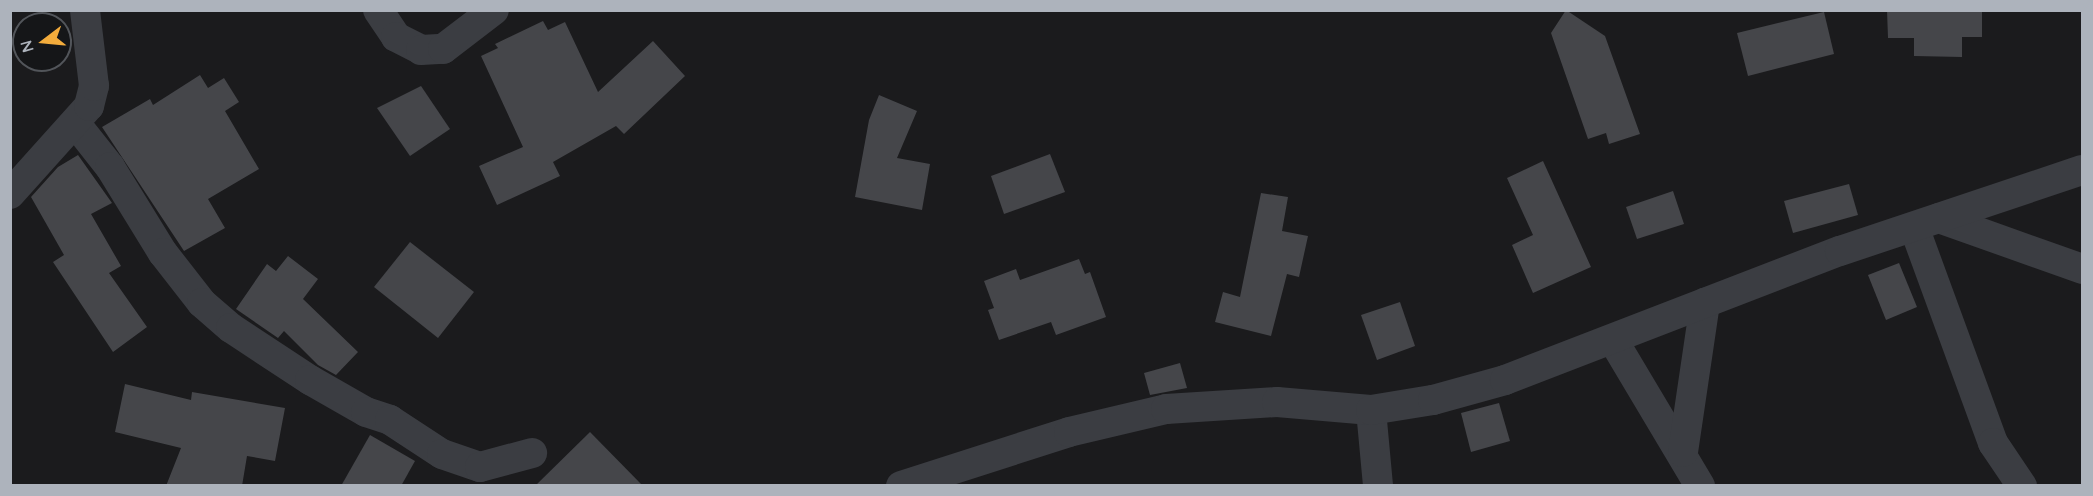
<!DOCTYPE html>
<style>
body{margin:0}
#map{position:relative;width:2093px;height:496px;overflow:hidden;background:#1b1b1d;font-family:Quicksand,sans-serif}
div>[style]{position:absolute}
.building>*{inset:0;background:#45464a}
.street>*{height:30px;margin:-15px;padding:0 15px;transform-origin:15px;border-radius:15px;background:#3b3d42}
span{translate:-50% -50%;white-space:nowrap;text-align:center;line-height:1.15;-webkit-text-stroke:5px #151618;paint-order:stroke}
.frame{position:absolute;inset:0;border:12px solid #adb3bc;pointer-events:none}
.north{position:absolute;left:12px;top:12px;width:60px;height:60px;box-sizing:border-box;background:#151618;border:2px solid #52555a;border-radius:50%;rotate:254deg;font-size:16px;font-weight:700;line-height:24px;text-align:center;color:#adb3bc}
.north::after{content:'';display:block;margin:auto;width:21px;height:27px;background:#f3ac3c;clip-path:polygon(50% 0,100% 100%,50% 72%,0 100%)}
</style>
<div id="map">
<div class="building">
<div style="clip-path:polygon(1566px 10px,1605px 36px,1640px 134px,1609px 144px,1606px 133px,1588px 139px,1551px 33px)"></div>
<div style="clip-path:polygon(1887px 10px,1982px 10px,1982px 37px,1962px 37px,1962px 57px,1914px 56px,1914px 38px,1888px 38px)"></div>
<div style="clip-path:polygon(1824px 12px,1834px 54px,1748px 76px,1737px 33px)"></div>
<div style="clip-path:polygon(543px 21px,548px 30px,565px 22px,598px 92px,653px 41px,685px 76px,624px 134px,616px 126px,553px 162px,560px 176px,497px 205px,479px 166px,523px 147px,481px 56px,498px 48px,495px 44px)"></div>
<div style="clip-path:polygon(200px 75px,208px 88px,224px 78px,239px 102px,225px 111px,259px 169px,208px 199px,225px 228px,184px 251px,102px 127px,150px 99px,153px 105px)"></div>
<div style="clip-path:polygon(421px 86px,450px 129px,410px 156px,377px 108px)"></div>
<div style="clip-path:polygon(879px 95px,917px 111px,897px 158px,930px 164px,922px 210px,855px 197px,869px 120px)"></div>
<div style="clip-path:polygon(1050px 154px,1065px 192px,1004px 214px,991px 176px)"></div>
<div style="clip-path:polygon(78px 155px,112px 203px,91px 214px,121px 266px,109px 273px,147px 327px,113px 352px,53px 262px,64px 255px,31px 197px,58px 167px)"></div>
<div style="clip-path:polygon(1543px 161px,1591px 267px,1533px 293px,1512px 245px,1533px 235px,1507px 178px)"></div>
<div style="clip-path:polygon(1849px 184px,1858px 215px,1793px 233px,1784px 201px)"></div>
<div style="clip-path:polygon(1673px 191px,1684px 224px,1637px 239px,1626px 207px)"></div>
<div style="clip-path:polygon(1261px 193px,1288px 197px,1282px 231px,1308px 236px,1299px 277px,1287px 274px,1271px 336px,1215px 322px,1223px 292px,1240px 297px)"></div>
<div style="clip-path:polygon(410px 242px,474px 292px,438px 338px,374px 287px)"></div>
<div style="clip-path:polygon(288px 256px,318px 279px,303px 299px,358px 352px,336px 375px,318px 365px,284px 331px,278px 338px,236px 309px,267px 264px,276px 271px)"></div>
<div style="clip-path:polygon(1079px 259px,1085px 274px,1090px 272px,1106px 317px,1056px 335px,1051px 322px,999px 340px,988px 310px,994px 308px,984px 281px,1016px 269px,1020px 280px)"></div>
<div style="clip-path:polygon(1899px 263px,1917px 307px,1886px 320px,1868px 275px)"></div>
<div style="clip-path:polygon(1400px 302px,1415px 346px,1377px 360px,1361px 315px)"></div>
<div style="clip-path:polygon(1180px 363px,1187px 388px,1150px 395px,1144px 373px)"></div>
<div style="clip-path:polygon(125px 384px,191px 400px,192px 392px,285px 408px,275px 461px,247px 456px,242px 486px,166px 486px,181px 448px,115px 432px)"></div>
<div style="clip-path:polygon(1499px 403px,1510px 441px,1471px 452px,1461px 413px)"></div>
<div style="clip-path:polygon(590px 432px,643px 486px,535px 486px)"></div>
<div style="clip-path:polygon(370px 435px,415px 461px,401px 486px,341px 486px)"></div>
</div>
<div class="street">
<div style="left:378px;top:10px;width:32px;rotate:56deg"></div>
<div style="left:396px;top:37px;width:28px;rotate:27deg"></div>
<div style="left:421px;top:50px;width:22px;rotate:-3deg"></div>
<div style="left:443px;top:49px;width:64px;rotate:-37.4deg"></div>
<div style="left:76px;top:124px;width:55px;rotate:51.7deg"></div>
<div style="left:110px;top:167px;width:101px;rotate:58.4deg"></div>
<div style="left:163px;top:253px;width:63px;rotate:52deg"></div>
<div style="left:202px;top:303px;width:38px;rotate:41deg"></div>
<div style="left:231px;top:328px;width:95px;rotate:33.4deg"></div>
<div style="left:310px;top:380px;width:64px;rotate:29.7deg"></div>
<div style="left:366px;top:412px;width:25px;rotate:18deg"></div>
<div style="left:390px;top:420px;width:62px;rotate:33.2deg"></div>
<div style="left:442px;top:454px;width:40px;rotate:18.9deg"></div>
<div style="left:480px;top:467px;width:54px;rotate:-15.1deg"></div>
<div style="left:10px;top:194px;width:118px;rotate:-48.1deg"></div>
<div style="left:89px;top:106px;width:21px;rotate:-76deg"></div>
<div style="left:94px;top:86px;width:77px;rotate:-96.8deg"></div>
<div style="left:1939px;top:218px;width:152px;rotate:19.6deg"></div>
<div style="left:1914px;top:227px;width:230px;rotate:69.9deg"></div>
<div style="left:1993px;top:443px;width:52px;rotate:56deg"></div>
<div style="left:1613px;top:340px;width:170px;rotate:59.2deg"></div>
<div style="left:1371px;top:410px;width:76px;rotate:84.7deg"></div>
<div style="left:1683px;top:452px;width:151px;rotate:-81.6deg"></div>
<div style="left:901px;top:486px;width:176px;rotate:-17.8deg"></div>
<div style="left:1069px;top:432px;width:100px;rotate:-13.3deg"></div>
<div style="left:1166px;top:409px;width:111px;rotate:-3.6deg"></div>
<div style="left:1277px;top:402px;width:94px;rotate:4.9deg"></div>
<div style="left:1371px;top:410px;width:63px;rotate:-9.2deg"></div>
<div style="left:1433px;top:400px;width:75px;rotate:-15.5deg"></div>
<div style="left:1505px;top:380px;width:359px;rotate:-21.1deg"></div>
<div style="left:1840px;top:251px;width:255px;rotate:-18.5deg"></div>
</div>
<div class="frame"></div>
<div class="north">N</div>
</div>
